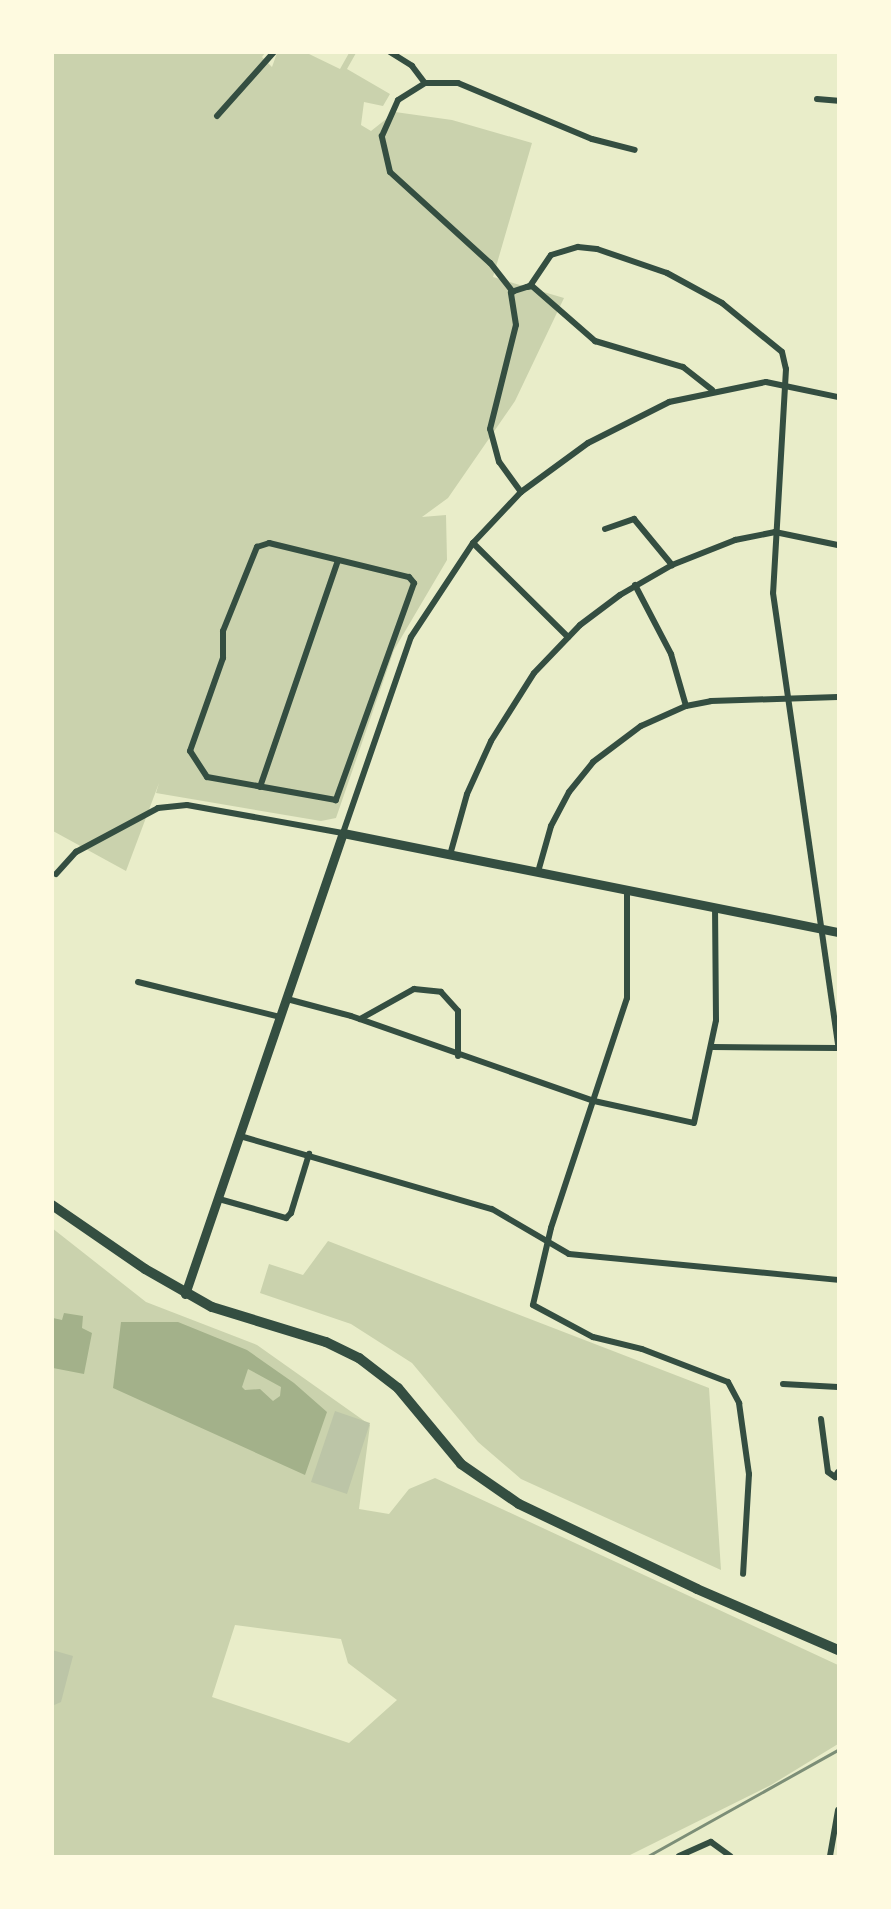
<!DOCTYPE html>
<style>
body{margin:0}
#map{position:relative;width:891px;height:1909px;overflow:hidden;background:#e9edc9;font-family:"DejaVu Sans",sans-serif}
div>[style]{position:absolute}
.green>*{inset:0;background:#cad2ad}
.water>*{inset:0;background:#a3b18a}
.building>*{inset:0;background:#bcc5a7}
.minor>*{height:6px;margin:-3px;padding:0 3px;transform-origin:3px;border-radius:3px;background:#344e41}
.secondary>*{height:9px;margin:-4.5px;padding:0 4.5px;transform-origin:4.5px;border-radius:4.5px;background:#344e41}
.primary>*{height:10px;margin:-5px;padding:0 5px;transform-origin:5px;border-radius:5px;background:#344e41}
.rail>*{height:2.5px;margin:-1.25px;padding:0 1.25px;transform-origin:1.25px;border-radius:1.25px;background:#7c8e77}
span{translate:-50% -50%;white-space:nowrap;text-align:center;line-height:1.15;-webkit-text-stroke:5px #fefae0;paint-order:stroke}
.frame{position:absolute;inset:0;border:54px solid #fefae0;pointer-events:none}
</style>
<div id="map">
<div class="green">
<div style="clip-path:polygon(52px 53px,265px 53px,262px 57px,272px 67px,277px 53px,307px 53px,340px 69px,349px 53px,356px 53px,347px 69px,390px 94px,383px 106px,364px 102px,361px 125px,371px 131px,395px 112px,452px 120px,532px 143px,493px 277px,564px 298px,515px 401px,448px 498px,422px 517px,446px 515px,447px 560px,394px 650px,336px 818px,321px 821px,156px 793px,159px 783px,126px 871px,53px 831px)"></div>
<div style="clip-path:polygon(evenodd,52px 1228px,146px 1302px,257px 1345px,370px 1425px,359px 1509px,389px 1514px,409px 1489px,435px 1478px,838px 1665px,838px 1744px,771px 1785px,628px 1856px,53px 1856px,52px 1228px,235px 1625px,341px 1639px,348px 1663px,397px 1700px,349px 1743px,212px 1697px,235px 1625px)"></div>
<div style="clip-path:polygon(328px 1241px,709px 1388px,721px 1570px,521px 1479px,478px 1442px,412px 1363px,351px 1324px,260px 1293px,269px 1264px,303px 1275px)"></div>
</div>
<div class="water">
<div style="clip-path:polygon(64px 1313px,83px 1316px,82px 1328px,92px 1333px,84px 1374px,53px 1368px,53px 1318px,62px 1320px)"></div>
<div style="clip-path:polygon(evenodd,121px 1322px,178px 1322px,247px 1350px,294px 1383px,327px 1412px,305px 1475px,113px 1388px,121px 1322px,248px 1369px,281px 1387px,280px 1396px,273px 1401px,260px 1389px,245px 1390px,242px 1387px,248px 1369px)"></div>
</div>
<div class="building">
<div style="clip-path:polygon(335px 1411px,370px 1423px,347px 1494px,311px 1482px)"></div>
<div style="clip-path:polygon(52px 1650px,73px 1656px,61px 1702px,52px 1706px)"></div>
</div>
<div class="minor">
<div style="left:390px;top:52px;width:26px;rotate:32deg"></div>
<div style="left:412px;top:66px;width:21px;rotate:53deg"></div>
<div style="left:817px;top:99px;width:21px;rotate:5deg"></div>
<div style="left:217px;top:116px;width:86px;rotate:-48.3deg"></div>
<div style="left:527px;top:287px;width:5px;rotate:-11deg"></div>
<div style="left:532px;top:286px;width:84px;rotate:41.1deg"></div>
<div style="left:595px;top:341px;width:92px;rotate:16.5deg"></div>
<div style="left:683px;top:367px;width:37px;rotate:38deg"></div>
<div style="left:513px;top:292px;width:37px;rotate:-128deg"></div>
<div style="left:490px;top:263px;width:135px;rotate:-137.7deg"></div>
<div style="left:390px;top:172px;width:37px;rotate:-103deg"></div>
<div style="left:382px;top:136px;width:39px;rotate:-66deg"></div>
<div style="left:398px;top:100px;width:32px;rotate:-32deg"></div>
<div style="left:425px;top:83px;width:33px"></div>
<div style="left:458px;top:83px;width:145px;rotate:22.7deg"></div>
<div style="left:592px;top:139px;width:44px;rotate:14.3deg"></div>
<div style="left:521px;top:492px;width:37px;rotate:-126deg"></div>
<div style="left:499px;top:462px;width:34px;rotate:-105deg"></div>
<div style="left:490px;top:429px;width:107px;rotate:-76deg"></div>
<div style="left:516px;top:325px;width:33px;rotate:-99deg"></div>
<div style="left:511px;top:292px;width:20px;rotate:-18deg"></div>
<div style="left:530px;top:286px;width:37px;rotate:-56deg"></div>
<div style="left:551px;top:255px;width:28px;rotate:-17deg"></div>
<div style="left:578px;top:247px;width:19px;rotate:6deg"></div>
<div style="left:597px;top:249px;width:74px;rotate:18.9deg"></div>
<div style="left:667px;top:273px;width:63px;rotate:28.6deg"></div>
<div style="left:722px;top:303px;width:77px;rotate:39.2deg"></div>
<div style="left:782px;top:352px;width:17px;rotate:77deg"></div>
<div style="left:786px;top:369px;width:224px;rotate:93.3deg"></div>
<div style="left:773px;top:593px;width:456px;rotate:81.8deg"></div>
<div style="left:605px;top:529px;width:31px;rotate:-19deg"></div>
<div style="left:634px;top:519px;width:60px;rotate:50.4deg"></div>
<div style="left:269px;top:543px;width:144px;rotate:13.7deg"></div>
<div style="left:409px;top:577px;width:8px;rotate:50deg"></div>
<div style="left:414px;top:583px;width:231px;rotate:109.8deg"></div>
<div style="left:336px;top:800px;width:131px;rotate:-169.9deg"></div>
<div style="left:207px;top:777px;width:31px;rotate:-123deg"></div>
<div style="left:190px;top:751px;width:99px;rotate:-70.5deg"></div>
<div style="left:223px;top:658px;width:27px;rotate:-90deg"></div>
<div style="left:223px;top:631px;width:91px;rotate:-68deg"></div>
<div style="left:257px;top:547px;width:13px;rotate:-18deg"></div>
<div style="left:473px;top:543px;width:134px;rotate:44.7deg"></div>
<div style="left:635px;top:585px;width:78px;rotate:62.4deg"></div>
<div style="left:671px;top:654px;width:54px;rotate:73.9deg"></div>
<div style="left:260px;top:787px;width:240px;rotate:-71deg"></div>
<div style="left:450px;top:855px;width:63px;rotate:-74.4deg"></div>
<div style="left:467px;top:794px;width:58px;rotate:-65.6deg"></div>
<div style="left:491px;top:741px;width:80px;rotate:-57.7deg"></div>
<div style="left:534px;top:673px;width:66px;rotate:-46.2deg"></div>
<div style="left:580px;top:625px;width:50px;rotate:-36.9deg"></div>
<div style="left:620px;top:595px;width:60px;rotate:-30deg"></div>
<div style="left:672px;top:565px;width:68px;rotate:-21.6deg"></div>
<div style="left:735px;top:540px;width:41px;rotate:-11.3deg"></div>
<div style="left:775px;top:532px;width:64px;rotate:11.7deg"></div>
<div style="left:538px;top:872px;width:48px;rotate:-74.2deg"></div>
<div style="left:551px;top:826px;width:38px;rotate:-62deg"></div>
<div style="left:569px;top:792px;width:38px;rotate:-51deg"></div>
<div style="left:593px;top:762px;width:60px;rotate:-36.9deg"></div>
<div style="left:641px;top:726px;width:49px;rotate:-24deg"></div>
<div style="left:686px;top:706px;width:25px;rotate:-11deg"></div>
<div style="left:711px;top:701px;width:127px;rotate:-1.8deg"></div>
<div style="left:56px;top:874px;width:30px;rotate:-48deg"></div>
<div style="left:76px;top:852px;width:93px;rotate:-28.2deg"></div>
<div style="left:158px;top:808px;width:29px;rotate:-6deg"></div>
<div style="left:187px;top:805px;width:158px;rotate:10.2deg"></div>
<div style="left:343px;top:833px;width:207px;rotate:-70.9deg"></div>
<div style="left:411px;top:637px;width:113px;rotate:-56.6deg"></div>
<div style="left:473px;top:543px;width:70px;rotate:-46.7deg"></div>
<div style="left:521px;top:492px;width:83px;rotate:-36.2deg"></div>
<div style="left:588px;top:443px;width:91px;rotate:-26.8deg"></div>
<div style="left:669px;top:402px;width:99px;rotate:-11.7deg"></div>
<div style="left:766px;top:382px;width:74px;rotate:11.8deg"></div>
<div style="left:627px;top:889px;width:109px;rotate:90deg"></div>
<div style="left:627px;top:998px;width:242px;rotate:108.3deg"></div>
<div style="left:551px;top:1228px;width:79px;rotate:103.2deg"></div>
<div style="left:533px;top:1305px;width:68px;rotate:28.1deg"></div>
<div style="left:593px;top:1337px;width:50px;rotate:13.8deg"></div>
<div style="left:642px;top:1349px;width:92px;rotate:21deg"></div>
<div style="left:728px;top:1382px;width:24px;rotate:62deg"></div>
<div style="left:739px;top:1403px;width:72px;rotate:82deg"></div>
<div style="left:749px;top:1474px;width:100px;rotate:93.4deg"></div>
<div style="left:138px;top:982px;width:147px;rotate:13.8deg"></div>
<div style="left:287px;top:999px;width:66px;rotate:14.9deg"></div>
<div style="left:351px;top:1016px;width:257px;rotate:19.3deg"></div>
<div style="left:594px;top:1101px;width:102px;rotate:12.4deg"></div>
<div style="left:694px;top:1123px;width:105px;rotate:-77.9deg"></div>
<div style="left:716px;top:1020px;width:113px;rotate:-90.5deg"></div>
<div style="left:360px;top:1019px;width:62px;rotate:-29.1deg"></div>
<div style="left:414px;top:989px;width:27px;rotate:6deg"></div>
<div style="left:441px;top:992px;width:25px;rotate:48deg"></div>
<div style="left:458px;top:1011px;width:45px;rotate:90deg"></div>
<div style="left:712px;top:1047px;width:126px;rotate:0.5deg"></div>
<div style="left:240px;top:1136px;width:262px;rotate:16.2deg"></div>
<div style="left:492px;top:1209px;width:89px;rotate:30.3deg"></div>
<div style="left:569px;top:1254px;width:270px;rotate:5.5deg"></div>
<div style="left:219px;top:1199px;width:70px;rotate:15.8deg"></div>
<div style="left:286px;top:1218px;width:7px;rotate:-45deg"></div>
<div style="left:291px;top:1213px;width:62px;rotate:-73deg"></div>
<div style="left:783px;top:1384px;width:55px;rotate:3.1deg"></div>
<div style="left:821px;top:1419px;width:53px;rotate:82.5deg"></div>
<div style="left:828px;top:1472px;width:9px;rotate:36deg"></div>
<div style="left:835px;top:1477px;width:6px;rotate:-59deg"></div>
<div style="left:679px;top:1856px;width:35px;rotate:-24deg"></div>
<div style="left:711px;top:1842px;width:24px;rotate:36deg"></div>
<div style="left:830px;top:1856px;width:47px;rotate:-80.1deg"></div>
</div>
<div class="secondary">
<div style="left:185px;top:1294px;width:487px;rotate:-71.1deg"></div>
<div style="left:343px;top:833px;width:505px;rotate:11.31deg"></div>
</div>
<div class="primary">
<div style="left:52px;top:1205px;width:113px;rotate:34.5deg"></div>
<div style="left:145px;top:1269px;width:77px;rotate:29.6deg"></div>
<div style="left:212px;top:1307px;width:119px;rotate:17.1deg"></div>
<div style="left:326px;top:1342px;width:37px;rotate:26deg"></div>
<div style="left:359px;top:1358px;width:49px;rotate:37.6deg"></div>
<div style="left:398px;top:1388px;width:99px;rotate:50.3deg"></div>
<div style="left:461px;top:1464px;width:70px;rotate:34.6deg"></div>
<div style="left:519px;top:1504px;width:197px;rotate:25.5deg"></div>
<div style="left:697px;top:1589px;width:154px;rotate:23.4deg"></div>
</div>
<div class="rail">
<div style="left:648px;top:1856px;width:218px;rotate:-29.2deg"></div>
</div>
<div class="frame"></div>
</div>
